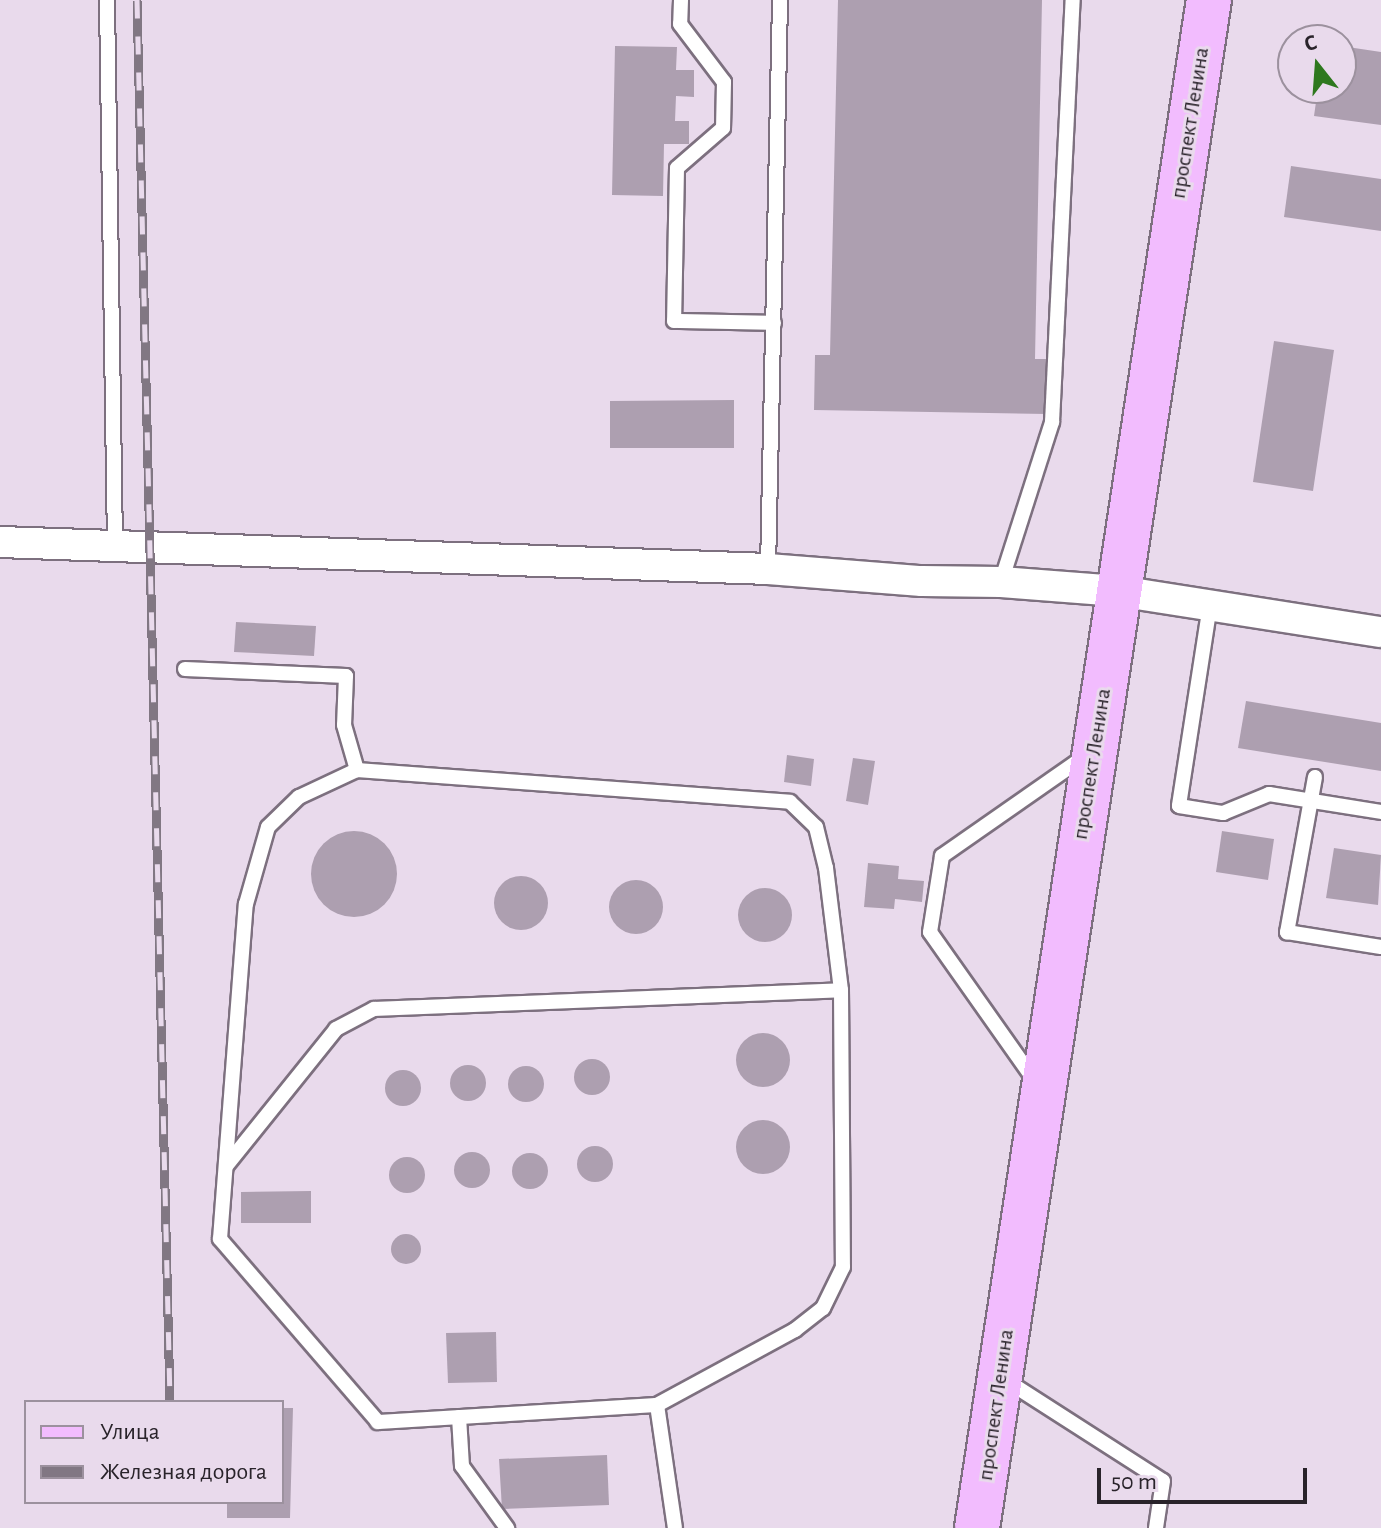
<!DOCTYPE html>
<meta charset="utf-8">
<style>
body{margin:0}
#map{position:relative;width:1381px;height:1528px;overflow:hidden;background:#e9daec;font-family:"Alegreya Sans",sans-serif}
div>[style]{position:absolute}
.building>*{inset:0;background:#ad9fb0}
.round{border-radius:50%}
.roads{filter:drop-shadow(2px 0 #7d707f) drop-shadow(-2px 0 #7d707f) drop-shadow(0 2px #7d707f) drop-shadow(0 -2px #7d707f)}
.lane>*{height:14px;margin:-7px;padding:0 7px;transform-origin:7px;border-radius:7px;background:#fff}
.street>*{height:30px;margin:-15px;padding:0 15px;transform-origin:15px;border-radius:15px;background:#fff}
.primary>*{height:44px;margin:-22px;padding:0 22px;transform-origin:22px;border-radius:22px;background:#f2bcfe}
.rail>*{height:9px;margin-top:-4.5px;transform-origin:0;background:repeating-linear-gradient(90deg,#e9daec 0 18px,#817783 0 36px);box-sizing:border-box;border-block:2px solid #817783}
span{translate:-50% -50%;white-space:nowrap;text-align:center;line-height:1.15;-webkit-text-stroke:6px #e9daec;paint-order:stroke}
.street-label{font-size:22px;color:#29232a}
.legend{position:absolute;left:24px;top:1400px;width:260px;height:104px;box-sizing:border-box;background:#e9daec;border:2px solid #9c919e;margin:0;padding:10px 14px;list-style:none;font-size:24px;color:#29232a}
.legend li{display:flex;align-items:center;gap:16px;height:40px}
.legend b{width:40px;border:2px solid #9c919e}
.north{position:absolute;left:1277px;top:24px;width:80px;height:80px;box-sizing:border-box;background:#e9daec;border:2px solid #9c919e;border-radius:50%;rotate:343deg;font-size:22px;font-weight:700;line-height:32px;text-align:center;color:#29232a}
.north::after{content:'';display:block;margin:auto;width:28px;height:36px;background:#2e781e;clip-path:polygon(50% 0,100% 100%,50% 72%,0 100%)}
.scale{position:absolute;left:1097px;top:1468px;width:210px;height:36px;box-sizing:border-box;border:4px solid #29232a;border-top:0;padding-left:10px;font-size:24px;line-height:28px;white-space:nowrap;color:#29232a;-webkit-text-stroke:6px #e9daec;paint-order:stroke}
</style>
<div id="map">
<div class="building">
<div style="clip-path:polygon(838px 0,1042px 0,1035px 359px,1048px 359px,1047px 414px,814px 410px,815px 355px,830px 355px)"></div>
<div style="clip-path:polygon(615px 46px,677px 47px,676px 70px,694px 70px,694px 97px,676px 96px,675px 121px,689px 121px,689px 144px,664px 144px,663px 196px,612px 195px)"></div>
<div style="clip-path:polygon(1341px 46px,1381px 52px,1381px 125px,1314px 116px,1318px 88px,1341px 88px)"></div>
<div style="clip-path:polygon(1291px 166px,1381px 179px,1381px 231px,1284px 217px)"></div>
<div style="clip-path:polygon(1274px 341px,1334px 350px,1313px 491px,1253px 482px)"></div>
<div style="clip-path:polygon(734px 400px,734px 448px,610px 448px,610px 401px)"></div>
<div style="clip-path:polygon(236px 622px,316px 626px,314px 656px,234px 652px)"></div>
<div style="clip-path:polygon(1246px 701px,1381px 723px,1381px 771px,1238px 748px)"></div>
<div style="clip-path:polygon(787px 755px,814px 759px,811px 786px,784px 782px)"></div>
<div style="clip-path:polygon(853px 758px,875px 761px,868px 805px,846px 801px)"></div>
<div class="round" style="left:311px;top:831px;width:86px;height:86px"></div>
<div style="clip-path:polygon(1222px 831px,1274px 839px,1268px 880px,1216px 872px)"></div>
<div style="clip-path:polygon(1334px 848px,1381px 855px,1378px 905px,1326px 898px)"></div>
<div style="clip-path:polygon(868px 863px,899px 866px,898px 879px,924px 881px,922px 902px,895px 899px,894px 909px,864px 907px)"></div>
<div class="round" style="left:494px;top:876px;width:54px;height:54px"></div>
<div class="round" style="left:609px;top:880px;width:54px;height:54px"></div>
<div class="round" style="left:738px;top:888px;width:54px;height:54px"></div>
<div class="round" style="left:736px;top:1033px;width:54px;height:54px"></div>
<div class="round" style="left:574px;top:1059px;width:36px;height:36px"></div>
<div class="round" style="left:450px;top:1065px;width:36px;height:36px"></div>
<div class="round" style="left:508px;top:1066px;width:36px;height:36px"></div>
<div class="round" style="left:385px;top:1070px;width:36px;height:36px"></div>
<div class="round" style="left:736px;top:1120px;width:54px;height:54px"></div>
<div class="round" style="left:577px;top:1146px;width:36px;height:36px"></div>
<div class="round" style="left:454px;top:1152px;width:36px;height:36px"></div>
<div class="round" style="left:512px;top:1153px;width:36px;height:36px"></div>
<div class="round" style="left:389px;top:1157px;width:36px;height:36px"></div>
<div style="clip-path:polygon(311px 1191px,311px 1223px,241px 1223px,241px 1192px)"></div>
<div class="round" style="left:391px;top:1234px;width:30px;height:30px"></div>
<div style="clip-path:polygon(496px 1332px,497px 1382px,448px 1383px,446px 1333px)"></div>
<div style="clip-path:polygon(282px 1408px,293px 1408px,290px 1518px,227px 1518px,227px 1502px,282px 1502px)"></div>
<div style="clip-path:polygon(607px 1455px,609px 1505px,502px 1509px,499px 1459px)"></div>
</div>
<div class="roads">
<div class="lane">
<div style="left:107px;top:0;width:544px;rotate:89.16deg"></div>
<div style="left:681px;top:0;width:24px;rotate:92deg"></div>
<div style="left:680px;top:24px;width:73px;rotate:52.8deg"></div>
<div style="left:724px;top:82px;width:46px;rotate:91.2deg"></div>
<div style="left:723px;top:128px;width:61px;rotate:139deg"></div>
<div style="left:677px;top:168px;width:153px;rotate:91.1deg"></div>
<div style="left:674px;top:321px;width:100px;rotate:1.1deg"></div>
<div style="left:768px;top:569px;width:569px;rotate:-88.79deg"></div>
<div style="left:1001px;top:582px;width:168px;rotate:-72.3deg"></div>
<div style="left:1052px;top:422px;width:423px;rotate:-87.2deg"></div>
<div style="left:1210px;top:605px;width:203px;rotate:98.8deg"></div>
<div style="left:1179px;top:806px;width:45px;rotate:9deg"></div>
<div style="left:1223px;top:813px;width:50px;rotate:-22.4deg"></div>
<div style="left:1269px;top:794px;width:113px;rotate:9.1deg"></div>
<div style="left:185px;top:669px;width:161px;rotate:2.5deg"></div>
<div style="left:346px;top:676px;width:49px;rotate:92.3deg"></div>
<div style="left:344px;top:725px;width:47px;rotate:73.9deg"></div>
<div style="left:357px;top:770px;width:434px;rotate:4.2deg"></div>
<div style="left:790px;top:802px;width:36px;rotate:44deg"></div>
<div style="left:816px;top:827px;width:42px;rotate:76.3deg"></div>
<div style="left:826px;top:868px;width:123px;rotate:83deg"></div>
<div style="left:841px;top:990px;width:277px;rotate:89.6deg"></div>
<div style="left:843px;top:1267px;width:46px;rotate:116deg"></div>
<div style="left:823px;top:1308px;width:36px;rotate:142deg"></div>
<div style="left:795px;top:1330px;width:157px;rotate:151.5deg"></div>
<div style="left:657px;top:1405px;width:280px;rotate:176.5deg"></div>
<div style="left:378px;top:1422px;width:242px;rotate:-130.8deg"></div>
<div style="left:220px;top:1239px;width:336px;rotate:-85.6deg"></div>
<div style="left:246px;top:904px;width:80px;rotate:-74.1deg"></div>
<div style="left:268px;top:827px;width:43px;rotate:-44.1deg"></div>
<div style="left:299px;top:797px;width:64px;rotate:-25deg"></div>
<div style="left:1315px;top:777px;width:158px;rotate:100.2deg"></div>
<div style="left:1287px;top:932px;width:95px;rotate:9.1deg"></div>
<div style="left:1035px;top:1081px;width:182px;rotate:-125.2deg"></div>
<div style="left:930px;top:932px;width:77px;rotate:-81deg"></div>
<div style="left:942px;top:856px;width:173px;rotate:-34.9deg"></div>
<div style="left:226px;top:1166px;width:176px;rotate:-51.2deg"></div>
<div style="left:336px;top:1029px;width:43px;rotate:-27.8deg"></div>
<div style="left:374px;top:1009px;width:467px;rotate:-2.3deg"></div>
<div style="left:1007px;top:1381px;width:185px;rotate:32.7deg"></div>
<div style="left:1163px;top:1481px;width:48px;rotate:98.5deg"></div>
<div style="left:657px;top:1405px;width:124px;rotate:81.7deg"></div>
<div style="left:459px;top:1417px;width:49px;rotate:86.5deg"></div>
<div style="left:462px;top:1466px;width:77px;rotate:54deg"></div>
</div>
<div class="street">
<div style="left:0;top:542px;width:768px;rotate:2.01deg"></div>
<div style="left:768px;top:569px;width:154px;rotate:4.5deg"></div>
<div style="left:922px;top:581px;width:79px;rotate:0.7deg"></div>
<div style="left:1001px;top:582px;width:117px;rotate:4.4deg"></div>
<div style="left:1118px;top:591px;width:266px;rotate:8.9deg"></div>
</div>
<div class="primary">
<div style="left:977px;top:1528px;width:1546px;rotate:-81.37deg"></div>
</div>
</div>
<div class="rail">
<div style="left:137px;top:0;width:1402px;rotate:88.65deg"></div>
</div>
<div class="street-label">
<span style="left:1190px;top:123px;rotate:-81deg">проспект Ленина</span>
<span style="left:1092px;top:764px;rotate:-81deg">проспект Ленина</span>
<span style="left:996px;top:1405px;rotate:-82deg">проспект Ленина</span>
</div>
<ul class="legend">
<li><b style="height:10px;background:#f2bcfe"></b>Улица</li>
<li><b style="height:10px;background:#817783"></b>Железная дорога</li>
</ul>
<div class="north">С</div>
<div class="scale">50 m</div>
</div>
